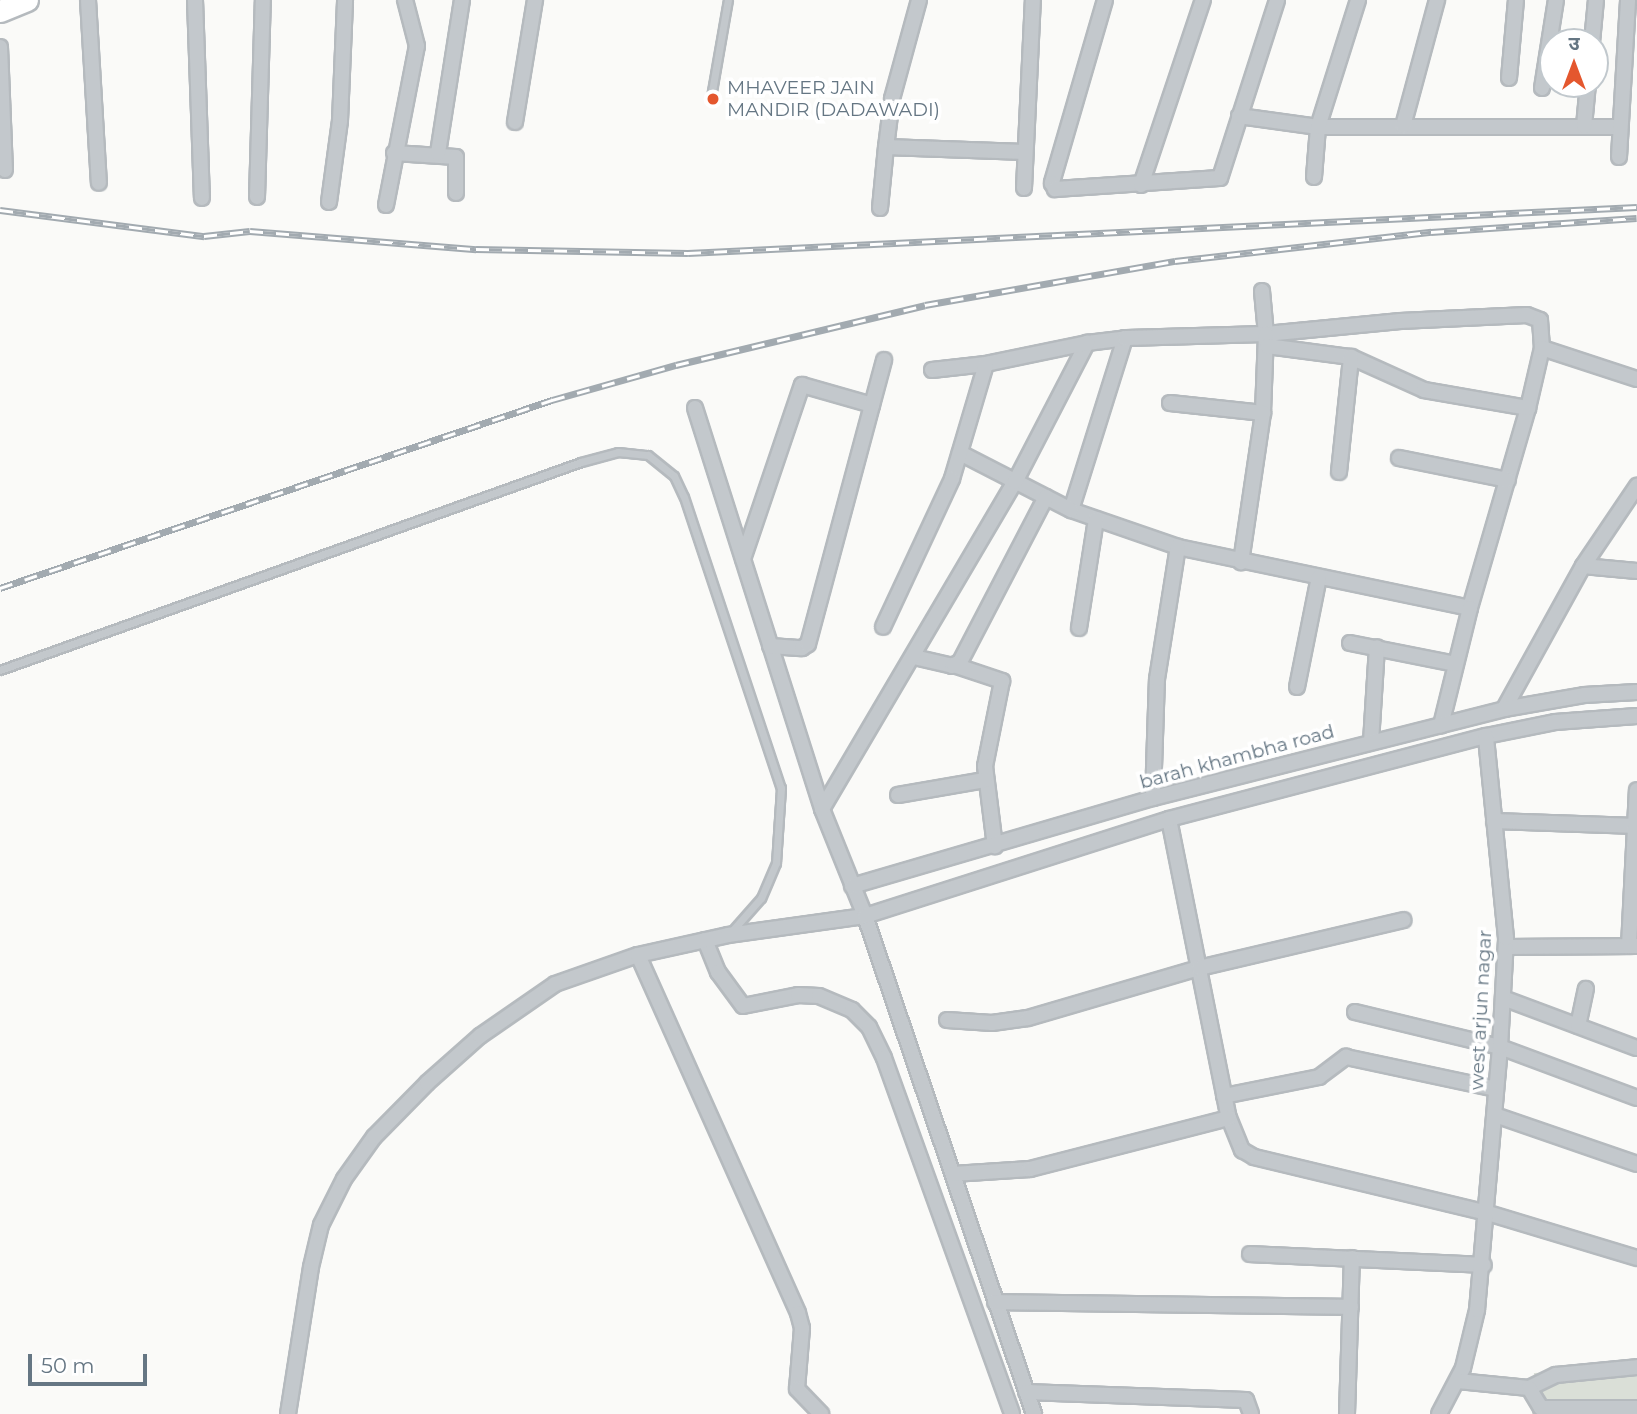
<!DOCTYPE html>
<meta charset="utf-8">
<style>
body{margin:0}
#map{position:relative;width:1637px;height:1414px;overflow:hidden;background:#fafaf8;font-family:Montserrat,"Noto Sans Devanagari",sans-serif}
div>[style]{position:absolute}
.green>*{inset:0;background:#dadfd7}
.roads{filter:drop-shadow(2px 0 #b5babe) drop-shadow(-2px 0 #b5babe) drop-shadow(0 2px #b5babe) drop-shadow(0 -2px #b5babe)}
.lane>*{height:7px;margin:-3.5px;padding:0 3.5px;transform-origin:3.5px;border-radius:3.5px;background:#c3c8cc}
.street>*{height:14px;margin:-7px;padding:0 7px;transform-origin:7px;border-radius:7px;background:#c3c8cc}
.primary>*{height:21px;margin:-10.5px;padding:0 10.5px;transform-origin:10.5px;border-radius:10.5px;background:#fff}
.rail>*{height:7px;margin-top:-3.5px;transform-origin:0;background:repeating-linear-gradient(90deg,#fff 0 13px,#a2aab0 0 26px);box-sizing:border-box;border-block:2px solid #a2aab0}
.dots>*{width:19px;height:19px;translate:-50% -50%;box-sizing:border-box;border:4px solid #fff;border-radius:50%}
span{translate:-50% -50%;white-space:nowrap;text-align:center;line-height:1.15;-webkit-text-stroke:7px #fff;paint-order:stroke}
.poi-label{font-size:19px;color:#657683}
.left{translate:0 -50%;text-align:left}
.street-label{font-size:19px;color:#657683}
.north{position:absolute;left:1539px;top:28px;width:70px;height:70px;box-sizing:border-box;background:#fff;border:2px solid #c1c8cd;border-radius:50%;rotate:0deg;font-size:19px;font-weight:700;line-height:28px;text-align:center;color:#657683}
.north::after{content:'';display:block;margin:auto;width:24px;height:32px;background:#e4572e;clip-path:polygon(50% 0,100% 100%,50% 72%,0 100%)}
.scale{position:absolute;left:28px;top:1354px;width:119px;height:32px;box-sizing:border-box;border:4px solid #657683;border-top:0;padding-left:9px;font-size:21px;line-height:24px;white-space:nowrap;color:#657683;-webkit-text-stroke:5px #fff;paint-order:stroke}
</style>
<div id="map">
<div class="green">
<div style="clip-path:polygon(1637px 1369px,1637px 1412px,1532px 1414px,1534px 1373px)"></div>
</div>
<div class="roads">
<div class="lane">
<div style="left:711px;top:97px;width:98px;rotate:-80.1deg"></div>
<div style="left:0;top:670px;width:617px;rotate:-19.7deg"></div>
<div style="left:581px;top:462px;width:38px;rotate:-15deg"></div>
<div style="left:618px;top:452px;width:30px;rotate:6deg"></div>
<div style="left:648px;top:455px;width:33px;rotate:39deg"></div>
<div style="left:674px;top:476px;width:23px;rotate:65deg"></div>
<div style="left:684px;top:497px;width:307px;rotate:71.6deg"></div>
<div style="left:781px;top:788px;width:75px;rotate:93.8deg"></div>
<div style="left:776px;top:863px;width:38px;rotate:113deg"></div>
<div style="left:761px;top:898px;width:45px;rotate:131.4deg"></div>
</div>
<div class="street">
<div style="left:88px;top:0;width:183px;rotate:86.6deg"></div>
<div style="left:195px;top:0;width:198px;rotate:88deg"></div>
<div style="left:919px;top:0;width:103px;rotate:105.3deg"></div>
<div style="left:892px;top:99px;width:48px;rotate:97.1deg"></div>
<div style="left:886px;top:147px;width:139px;rotate:2.1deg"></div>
<div style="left:1105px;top:0;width:191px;rotate:106.2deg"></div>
<div style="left:1052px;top:183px;width:7px;rotate:63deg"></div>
<div style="left:1055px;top:189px;width:165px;rotate:-3.8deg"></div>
<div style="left:1220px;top:178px;width:187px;rotate:-72.2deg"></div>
<div style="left:1592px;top:42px;width:42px;rotate:-84.6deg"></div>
<div style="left:0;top:47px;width:123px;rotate:87.7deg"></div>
<div style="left:1509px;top:78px;width:78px;rotate:-84.9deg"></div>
<div style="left:1542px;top:88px;width:89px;rotate:-81deg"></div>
<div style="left:1239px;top:116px;width:80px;rotate:7.9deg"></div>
<div style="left:1318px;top:127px;width:299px"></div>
<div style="left:515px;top:122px;width:124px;rotate:-80.7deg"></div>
<div style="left:1403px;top:126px;width:131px;rotate:-74.9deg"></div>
<div style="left:1584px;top:126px;width:42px;rotate:-84.6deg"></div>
<div style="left:394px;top:153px;width:62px;rotate:3.7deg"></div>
<div style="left:456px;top:157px;width:36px;rotate:90deg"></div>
<div style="left:438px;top:153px;width:155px;rotate:-81.1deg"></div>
<div style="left:1619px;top:157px;width:157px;rotate:-86.7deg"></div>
<div style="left:1314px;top:177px;width:50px;rotate:-85.4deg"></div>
<div style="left:1318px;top:127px;width:133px;rotate:-72.5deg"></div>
<div style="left:1141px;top:185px;width:195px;rotate:-71.5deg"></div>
<div style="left:1024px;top:188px;width:188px;rotate:-87.3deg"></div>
<div style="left:257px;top:197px;width:197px;rotate:-88.3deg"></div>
<div style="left:329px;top:202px;width:82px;rotate:-82.3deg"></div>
<div style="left:340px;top:121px;width:121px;rotate:-87.6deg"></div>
<div style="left:386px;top:205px;width:162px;rotate:-79deg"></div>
<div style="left:417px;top:46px;width:48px;rotate:-104.6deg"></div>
<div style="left:880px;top:208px;width:61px;rotate:-84.4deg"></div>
<div style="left:1262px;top:291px;width:43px;rotate:84.7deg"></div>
<div style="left:1266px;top:334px;width:135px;rotate:-5.5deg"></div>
<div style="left:1400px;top:321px;width:127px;rotate:-2.7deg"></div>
<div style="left:1527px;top:315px;width:14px;rotate:21deg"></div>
<div style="left:1540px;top:320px;width:28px;rotate:86deg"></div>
<div style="left:1542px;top:348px;width:62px;rotate:103.1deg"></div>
<div style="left:1528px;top:408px;width:208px;rotate:106.2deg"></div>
<div style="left:1125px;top:338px;width:180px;rotate:107.4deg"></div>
<div style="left:1071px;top:510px;width:113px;rotate:19.1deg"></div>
<div style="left:1178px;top:547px;width:298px;rotate:11.8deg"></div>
<div style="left:1470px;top:608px;width:121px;rotate:103.9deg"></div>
<div style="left:1087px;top:343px;width:38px;rotate:-7deg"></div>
<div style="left:1125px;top:338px;width:141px;rotate:-1.6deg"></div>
<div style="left:1266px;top:334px;width:79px;rotate:92.2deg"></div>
<div style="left:1263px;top:413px;width:151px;rotate:98.4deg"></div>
<div style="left:1267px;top:346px;width:85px;rotate:7.5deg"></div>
<div style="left:1351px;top:357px;width:80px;rotate:24.3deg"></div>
<div style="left:1424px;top:390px;width:106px;rotate:9.8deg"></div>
<div style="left:1542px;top:348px;width:100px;rotate:18.1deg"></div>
<div style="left:932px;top:370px;width:54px;rotate:-6.3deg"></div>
<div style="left:1170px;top:403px;width:94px;rotate:6.1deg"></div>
<div style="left:695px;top:408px;width:421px;rotate:72.4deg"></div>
<div style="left:822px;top:809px;width:115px;rotate:68.1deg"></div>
<div style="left:865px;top:916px;width:526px;rotate:71.25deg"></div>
<div style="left:960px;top:453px;width:125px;rotate:27.2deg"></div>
<div style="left:1399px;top:458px;width:111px;rotate:11.4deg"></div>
<div style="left:1339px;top:472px;width:116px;rotate:-84deg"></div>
<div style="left:743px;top:559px;width:184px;rotate:-71.3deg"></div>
<div style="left:802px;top:385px;width:73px;rotate:15.9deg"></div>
<div style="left:1583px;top:566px;width:54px;rotate:5.3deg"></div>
<div style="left:1079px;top:628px;width:110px;rotate:-81.1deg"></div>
<div style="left:1350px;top:643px;width:107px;rotate:11.3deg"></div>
<div style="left:770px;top:646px;width:32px;rotate:4deg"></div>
<div style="left:802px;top:648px;width:7px;rotate:-34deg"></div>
<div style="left:808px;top:644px;width:294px;rotate:-75deg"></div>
<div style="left:914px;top:657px;width:39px;rotate:13deg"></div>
<div style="left:952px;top:666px;width:9px;rotate:-27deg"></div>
<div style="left:960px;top:662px;width:186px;rotate:-62.5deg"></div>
<div style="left:954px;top:665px;width:51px;rotate:18.4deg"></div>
<div style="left:1002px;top:681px;width:87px;rotate:101.3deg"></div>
<div style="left:985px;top:766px;width:81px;rotate:82.9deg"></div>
<div style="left:1297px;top:687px;width:112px;rotate:-78.7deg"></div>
<div style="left:1504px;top:709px;width:163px;rotate:-61.1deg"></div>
<div style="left:1583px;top:566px;width:97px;rotate:-56deg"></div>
<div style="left:1371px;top:742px;width:95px;rotate:-86.4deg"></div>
<div style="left:898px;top:795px;width:88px;rotate:-9.8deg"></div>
<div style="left:1153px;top:798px;width:119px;rotate:-88.1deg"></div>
<div style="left:1157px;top:679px;width:134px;rotate:-81deg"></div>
<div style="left:822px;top:809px;width:380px;rotate:-59.5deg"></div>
<div style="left:1015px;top:482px;width:157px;rotate:-62.6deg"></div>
<div style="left:1087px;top:343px;width:103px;rotate:168.3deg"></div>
<div style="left:986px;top:364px;width:120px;rotate:106.5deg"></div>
<div style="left:952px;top:479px;width:163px;rotate:115deg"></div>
<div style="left:1169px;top:819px;width:305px;rotate:78.7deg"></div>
<div style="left:1229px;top:1118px;width:35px;rotate:68deg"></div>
<div style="left:1242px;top:1150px;width:14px;rotate:30deg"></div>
<div style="left:1254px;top:1157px;width:241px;rotate:13.5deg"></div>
<div style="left:1488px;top:1213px;width:156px;rotate:16.8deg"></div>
<div style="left:1494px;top:821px;width:143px;rotate:2deg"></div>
<div style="left:852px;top:886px;width:314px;rotate:-16.3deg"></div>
<div style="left:1153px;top:798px;width:362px;rotate:-14.2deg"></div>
<div style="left:1504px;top:709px;width:81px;rotate:-9.9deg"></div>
<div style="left:1584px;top:695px;width:53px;rotate:-3.2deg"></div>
<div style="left:705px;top:940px;width:35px;rotate:68deg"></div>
<div style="left:718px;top:972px;width:42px;rotate:53.7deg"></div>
<div style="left:743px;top:1006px;width:56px;rotate:-11.3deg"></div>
<div style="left:798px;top:995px;width:21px;rotate:3deg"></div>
<div style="left:819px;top:996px;width:36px;rotate:23deg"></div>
<div style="left:852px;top:1010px;width:24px;rotate:45deg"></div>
<div style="left:869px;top:1027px;width:34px;rotate:64deg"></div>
<div style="left:884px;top:1058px;width:378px;rotate:70.2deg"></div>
<div style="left:1629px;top:946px;width:156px;rotate:-87.1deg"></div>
<div style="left:1506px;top:947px;width:131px;rotate:-0.4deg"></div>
<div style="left:638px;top:955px;width:392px;rotate:65.9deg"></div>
<div style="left:798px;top:1313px;width:16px;rotate:75deg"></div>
<div style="left:802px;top:1328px;width:61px;rotate:94.7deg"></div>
<div style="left:797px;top:1389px;width:35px;rotate:46deg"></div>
<div style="left:1503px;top:998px;width:143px;rotate:20.5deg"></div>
<div style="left:1355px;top:1012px;width:149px;rotate:13.6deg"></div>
<div style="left:1500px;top:1047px;width:146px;rotate:20.4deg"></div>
<div style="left:947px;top:1020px;width:45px;rotate:3.8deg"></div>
<div style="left:992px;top:1023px;width:36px;rotate:-8deg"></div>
<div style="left:1028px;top:1018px;width:178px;rotate:-16.3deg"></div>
<div style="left:1199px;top:968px;width:210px;rotate:-13.2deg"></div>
<div style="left:1578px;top:1026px;width:38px;rotate:-78deg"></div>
<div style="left:1224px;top:1096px;width:97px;rotate:-11.3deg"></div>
<div style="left:1319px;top:1077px;width:34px;rotate:-37deg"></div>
<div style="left:1346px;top:1057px;width:153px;rotate:12deg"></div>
<div style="left:1495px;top:1115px;width:150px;rotate:19deg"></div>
<div style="left:953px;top:1174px;width:77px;rotate:-3.7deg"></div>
<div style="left:1030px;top:1169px;width:205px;rotate:-14.4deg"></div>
<div style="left:1250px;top:1254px;width:234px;rotate:2.7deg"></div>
<div style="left:995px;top:1302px;width:356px;rotate:0.8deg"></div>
<div style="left:1458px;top:1381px;width:71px;rotate:5.6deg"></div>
<div style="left:1529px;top:1388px;width:30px;rotate:-26deg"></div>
<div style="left:1556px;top:1375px;width:81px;rotate:-5.6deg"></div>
<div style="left:1529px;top:1388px;width:23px;rotate:59deg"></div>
<div style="left:1541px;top:1408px;width:96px"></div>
<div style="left:1026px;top:1392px;width:220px;rotate:2.1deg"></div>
<div style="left:1246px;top:1400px;width:15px;rotate:70deg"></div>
<div style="left:288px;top:1414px;width:149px;rotate:-81.1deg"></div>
<div style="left:311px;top:1267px;width:43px;rotate:-76.6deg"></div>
<div style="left:321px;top:1225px;width:51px;rotate:-63.4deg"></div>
<div style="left:344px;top:1179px;width:52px;rotate:-54.5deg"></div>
<div style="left:374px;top:1137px;width:76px;rotate:-45.5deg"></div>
<div style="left:427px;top:1083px;width:71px;rotate:-41.6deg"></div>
<div style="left:480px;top:1036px;width:91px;rotate:-34.7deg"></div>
<div style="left:555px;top:984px;width:88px;rotate:-19.3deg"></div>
<div style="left:638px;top:955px;width:92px;rotate:-12.5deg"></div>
<div style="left:728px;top:935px;width:138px;rotate:-7.9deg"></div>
<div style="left:865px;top:916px;width:319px;rotate:-17.7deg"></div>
<div style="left:1169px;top:819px;width:328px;rotate:-14.7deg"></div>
<div style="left:1486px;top:736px;width:70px;rotate:-11.5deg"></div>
<div style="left:1555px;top:722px;width:82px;rotate:-4.2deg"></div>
<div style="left:1347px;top:1414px;width:156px;rotate:-88.2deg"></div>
<div style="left:1439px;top:1414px;width:52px;rotate:-62.4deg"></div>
<div style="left:1463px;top:1368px;width:60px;rotate:-76.4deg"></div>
<div style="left:1477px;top:1310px;width:264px;rotate:-85deg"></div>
<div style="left:1500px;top:1047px;width:109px;rotate:-86.8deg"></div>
<div style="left:1506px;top:938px;width:203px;rotate:-95.7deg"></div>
</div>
<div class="primary">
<div style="left:0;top:11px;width:29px;rotate:-22deg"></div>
</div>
</div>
<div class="rail">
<div style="left:0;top:210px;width:206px;rotate:7.3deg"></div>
<div style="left:204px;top:236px;width:46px;rotate:-6.2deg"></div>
<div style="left:250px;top:231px;width:227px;rotate:4.6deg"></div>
<div style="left:476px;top:249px;width:212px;rotate:1.1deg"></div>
<div style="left:688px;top:253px;width:950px;rotate:-2.78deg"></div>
<div style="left:0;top:588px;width:583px;rotate:-18.81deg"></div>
<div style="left:552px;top:400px;width:129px;rotate:-15.8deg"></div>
<div style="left:676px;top:365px;width:256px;rotate:-13.5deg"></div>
<div style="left:925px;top:305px;width:254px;rotate:-10deg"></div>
<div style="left:1175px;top:261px;width:258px;rotate:-6.5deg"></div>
<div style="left:1431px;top:232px;width:206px;rotate:-3.9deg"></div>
</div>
<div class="dots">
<div style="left:713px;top:99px;background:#e4572e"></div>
</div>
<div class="poi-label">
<span class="left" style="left:727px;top:99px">MHAVEER JAIN<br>MANDIR (DADAWADI)</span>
</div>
<div class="street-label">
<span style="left:1237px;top:757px;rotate:-15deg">barah khambha road</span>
<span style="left:1481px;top:1010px;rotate:-87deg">west arjun nagar</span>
</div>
<div class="north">उ</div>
<div class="scale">50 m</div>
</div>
